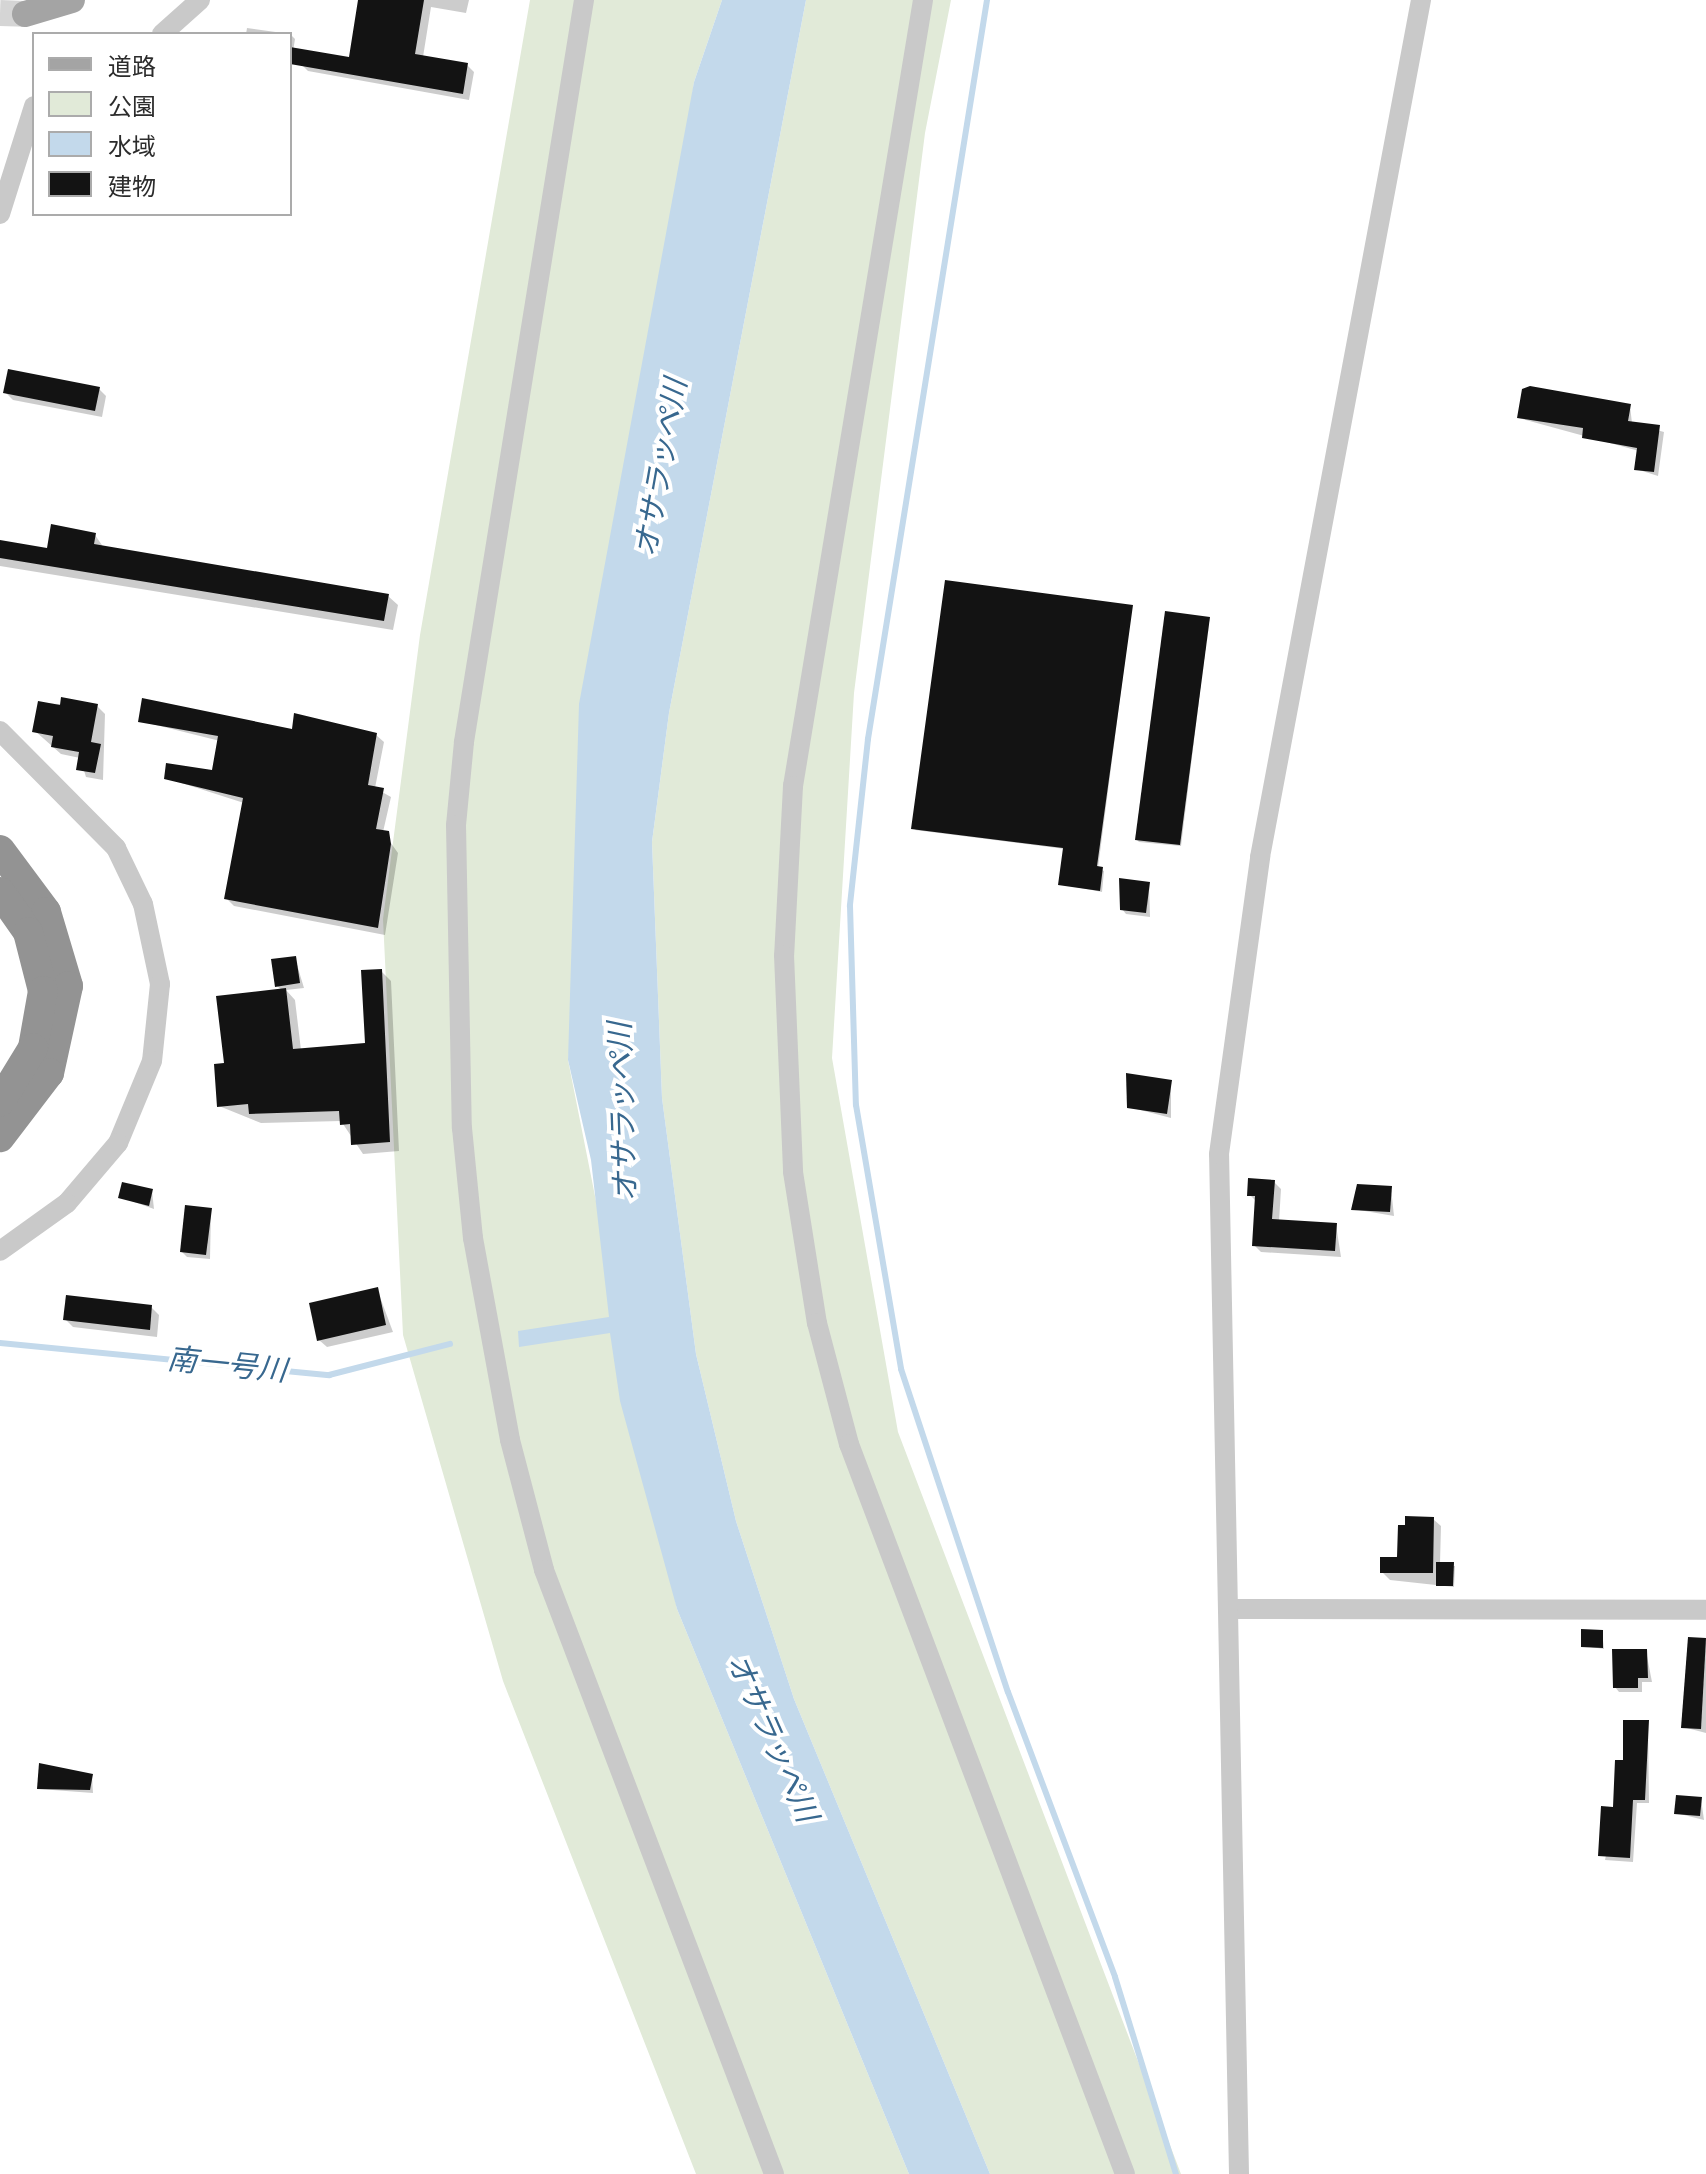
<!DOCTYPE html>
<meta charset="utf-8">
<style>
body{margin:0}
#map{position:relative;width:1706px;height:2174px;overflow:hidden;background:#fff;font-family:"DM Sans","Noto Sans JP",sans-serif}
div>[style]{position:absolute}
.green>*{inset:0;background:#e1ead8}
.water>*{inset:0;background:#c3d9eb}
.shadow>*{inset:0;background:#0003}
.stream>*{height:6px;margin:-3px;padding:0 3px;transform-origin:3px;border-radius:3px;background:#c3d9eb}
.building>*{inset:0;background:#131313}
.major-tunnel>*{height:26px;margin-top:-13px;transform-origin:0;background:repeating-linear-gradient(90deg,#d5d5d5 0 26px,transparent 0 39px)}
.minor>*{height:20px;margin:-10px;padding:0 10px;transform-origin:10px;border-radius:10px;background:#c9c9c9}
.major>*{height:26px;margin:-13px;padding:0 13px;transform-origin:13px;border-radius:13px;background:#a4a4a4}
.highway>*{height:30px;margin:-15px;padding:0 15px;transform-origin:15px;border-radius:15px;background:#939393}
span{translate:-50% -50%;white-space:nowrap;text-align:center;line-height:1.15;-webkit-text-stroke:8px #fff;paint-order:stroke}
.water-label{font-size:30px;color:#38688f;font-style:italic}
.legend{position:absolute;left:32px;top:32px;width:260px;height:184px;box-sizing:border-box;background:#fff;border:2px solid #ababab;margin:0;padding:10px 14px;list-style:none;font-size:24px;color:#2c2c2c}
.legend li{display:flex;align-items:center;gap:16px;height:40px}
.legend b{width:40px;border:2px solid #ababab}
</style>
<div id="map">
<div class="green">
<div style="clip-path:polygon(530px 0,722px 0,694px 82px,568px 1060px,677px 1609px,909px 2174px,696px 2174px,503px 1681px,403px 1335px,383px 919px,420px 635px)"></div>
<div style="clip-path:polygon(806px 0,951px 0,925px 133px,854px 693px,832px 1058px,898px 1432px,1181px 2174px,990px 2174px,794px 1699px,736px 1521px,696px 1354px,662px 1098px,652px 842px,669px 713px)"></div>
</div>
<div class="water">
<div style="clip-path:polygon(722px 0,806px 0,669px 713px,652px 842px,662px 1098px,696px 1354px,736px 1521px,794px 1699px,990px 2174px,909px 2174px,677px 1609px,620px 1401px,610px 1333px,519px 1347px,518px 1331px,609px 1317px,591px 1160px,568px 1060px,579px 704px,694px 82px)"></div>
</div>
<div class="shadow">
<div style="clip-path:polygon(359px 0,469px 0,466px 13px,431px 7px,423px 57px,467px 65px,474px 72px,469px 100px,308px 71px,301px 64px,350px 59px)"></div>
<div style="clip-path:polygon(247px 28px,290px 34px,246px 34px)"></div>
<div style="clip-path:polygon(290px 34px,295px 39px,291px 64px,290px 64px)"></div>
<div style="clip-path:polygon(99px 389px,106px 396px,102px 417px,13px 400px,5px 392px)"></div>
<div style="clip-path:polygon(1630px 406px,1632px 423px,1664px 432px,1658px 476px,1636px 469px,1639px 451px,1519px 418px)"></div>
<div style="clip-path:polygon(95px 535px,104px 548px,388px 596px,398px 605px,393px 630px,0 566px,0 542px,48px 550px)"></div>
<div style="clip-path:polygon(1132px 606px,1098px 868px,1104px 871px,1102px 892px,1060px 884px,1065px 849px,915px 830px)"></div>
<div style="clip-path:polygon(1209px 619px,1181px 846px,1139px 842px,1137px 840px)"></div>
<div style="clip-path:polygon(40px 703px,97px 706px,105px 714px,103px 780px,86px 777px,80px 758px,61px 754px,35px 731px)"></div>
<div style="clip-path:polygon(140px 721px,376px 735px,384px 742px,375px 788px,391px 797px,383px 832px,398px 853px,385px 935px,234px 906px,226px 898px,244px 803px,166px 778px,214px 773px,220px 741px)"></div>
<div style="clip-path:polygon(1149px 884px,1150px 917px,1126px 914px,1122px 909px)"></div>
<div style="clip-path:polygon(295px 958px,304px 988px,286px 990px,295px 1000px,301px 1050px,367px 1045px,381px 971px,391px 981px,399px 1151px,363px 1154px,341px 1121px,261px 1123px,219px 1106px,226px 1065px,282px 990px,277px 986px)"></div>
<div style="clip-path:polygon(1171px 1082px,1171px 1118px,1129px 1107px)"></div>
<div style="clip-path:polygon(1274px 1182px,1281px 1189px,1279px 1222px,1336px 1225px,1341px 1257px,1261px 1252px,1254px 1245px,1257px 1202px,1250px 1195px)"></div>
<div style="clip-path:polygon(1391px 1188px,1394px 1216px,1353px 1209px)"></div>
<div style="clip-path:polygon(152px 1191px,154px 1209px,120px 1197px)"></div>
<div style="clip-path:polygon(211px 1210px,210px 1259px,187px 1257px,182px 1252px)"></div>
<div style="clip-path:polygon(377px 1289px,393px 1332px,327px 1347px,319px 1340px)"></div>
<div style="clip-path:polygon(151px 1307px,159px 1315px,157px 1337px,73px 1327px,65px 1319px)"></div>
<div style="clip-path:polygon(1433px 1519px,1441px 1526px,1440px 1564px,1455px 1566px,1454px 1587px,1390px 1580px,1382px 1572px)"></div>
<div style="clip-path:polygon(1602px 1632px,1604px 1649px,1583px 1646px)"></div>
<div style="clip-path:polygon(1690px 1639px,1706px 1639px,1706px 1733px,1683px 1727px)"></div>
<div style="clip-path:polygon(1646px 1651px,1652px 1682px,1642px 1682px,1642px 1692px,1619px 1692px,1615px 1687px)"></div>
<div style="clip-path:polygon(1648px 1722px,1649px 1803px,1637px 1803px,1633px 1862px,1605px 1860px,1625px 1762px)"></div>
<div style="clip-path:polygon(92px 1776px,93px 1793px,39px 1789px)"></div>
<div style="clip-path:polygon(1701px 1799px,1704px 1820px,1676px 1813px)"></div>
</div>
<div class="stream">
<div style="left:987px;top:0;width:749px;rotate:99.15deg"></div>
<div style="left:868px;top:739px;width:168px;rotate:96.2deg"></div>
<div style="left:850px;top:906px;width:199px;rotate:88.3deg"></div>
<div style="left:856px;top:1105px;width:268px;rotate:80.3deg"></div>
<div style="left:901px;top:1369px;width:340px;rotate:71.7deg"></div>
<div style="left:1008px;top:1692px;width:304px;rotate:69.4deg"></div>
<div style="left:1115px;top:1977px;width:206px;rotate:72.8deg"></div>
<div style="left:0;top:1343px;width:331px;rotate:5.6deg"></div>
<div style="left:329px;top:1375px;width:125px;rotate:-14.4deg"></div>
</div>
<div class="building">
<div style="clip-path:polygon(358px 0,424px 0,415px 54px,468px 63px,463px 94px,290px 64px,290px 47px,349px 57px)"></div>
<div style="clip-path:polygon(8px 369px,100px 387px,95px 411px,3px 393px)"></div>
<div style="clip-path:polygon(1530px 386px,1631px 404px,1628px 421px,1660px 425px,1654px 472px,1634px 470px,1637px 448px,1582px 438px,1583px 428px,1517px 418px,1522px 389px)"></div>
<div style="clip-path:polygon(51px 524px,96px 533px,94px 544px,389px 594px,384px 621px,0 558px,0 540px,47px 548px)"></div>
<div style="clip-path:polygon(945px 580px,1133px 605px,1097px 866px,1103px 867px,1100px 891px,1058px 885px,1063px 848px,911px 829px)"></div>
<div style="clip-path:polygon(1165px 611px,1210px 617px,1180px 845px,1135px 840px)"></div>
<div style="clip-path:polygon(61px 697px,98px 704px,91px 742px,101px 744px,95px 773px,76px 770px,79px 752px,51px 747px,53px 736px,32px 732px,38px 701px,60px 705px)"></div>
<div style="clip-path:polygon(142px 698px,292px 729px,294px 713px,377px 733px,368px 785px,384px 788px,376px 829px,389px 831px,391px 844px,378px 928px,224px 899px,243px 798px,164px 779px,166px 763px,212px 770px,218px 736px,138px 722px)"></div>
<div style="clip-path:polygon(1119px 878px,1150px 882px,1146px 913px,1120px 910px)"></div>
<div style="clip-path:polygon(296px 956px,300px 983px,275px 987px,271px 959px)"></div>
<div style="clip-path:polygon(382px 969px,390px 1142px,351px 1145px,350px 1124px,340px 1125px,339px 1111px,249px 1114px,248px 1104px,217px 1107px,214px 1064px,224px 1063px,216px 996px,286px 988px,293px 1049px,365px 1043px,361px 970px)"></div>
<div style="clip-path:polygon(1126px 1073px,1172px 1080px,1167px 1114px,1127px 1108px)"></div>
<div style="clip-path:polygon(1248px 1178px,1275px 1180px,1272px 1219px,1337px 1223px,1335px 1251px,1252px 1246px,1255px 1196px,1247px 1196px)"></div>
<div style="clip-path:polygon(122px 1182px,153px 1189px,149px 1206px,118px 1198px)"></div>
<div style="clip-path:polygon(1357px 1184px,1392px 1186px,1390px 1212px,1351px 1210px)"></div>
<div style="clip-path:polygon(185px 1205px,212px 1208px,206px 1255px,180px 1252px)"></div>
<div style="clip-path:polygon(378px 1287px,386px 1325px,317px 1341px,309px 1303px)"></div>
<div style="clip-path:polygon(66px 1295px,152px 1305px,150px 1330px,63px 1320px)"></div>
<div style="clip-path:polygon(1405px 1516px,1434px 1517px,1433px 1573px,1380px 1573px,1380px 1557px,1397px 1557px,1398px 1525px,1405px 1525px)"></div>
<div style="clip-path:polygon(1436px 1562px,1454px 1562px,1453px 1586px,1436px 1586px)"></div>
<div style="clip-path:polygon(1581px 1629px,1603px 1630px,1603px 1648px,1581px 1647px)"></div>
<div style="clip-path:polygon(1688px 1637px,1706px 1638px,1701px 1729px,1681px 1728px)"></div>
<div style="clip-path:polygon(1612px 1649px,1647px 1649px,1648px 1678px,1638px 1678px,1638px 1688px,1613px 1688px)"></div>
<div style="clip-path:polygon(1623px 1720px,1649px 1720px,1645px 1800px,1633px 1800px,1630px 1858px,1598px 1856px,1601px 1806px,1613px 1807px,1615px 1760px,1623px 1760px)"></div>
<div style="clip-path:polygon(39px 1763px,93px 1774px,90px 1790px,37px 1789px)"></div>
<div style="clip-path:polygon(1676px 1795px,1702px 1797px,1700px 1816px,1674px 1814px)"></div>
</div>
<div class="major-tunnel">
<div style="left:0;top:13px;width:25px;rotate:2deg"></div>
</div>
<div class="minor">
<div style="left:584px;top:0;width:752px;rotate:99.19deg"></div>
<div style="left:464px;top:742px;width:83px;rotate:95.5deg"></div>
<div style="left:456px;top:825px;width:303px;rotate:88.9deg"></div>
<div style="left:462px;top:1128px;width:111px;rotate:84.3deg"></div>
<div style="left:473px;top:1238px;width:205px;rotate:79.6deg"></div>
<div style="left:510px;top:1440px;width:134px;rotate:75.3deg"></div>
<div style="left:544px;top:1570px;width:646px;rotate:69.15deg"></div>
<div style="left:923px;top:0;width:797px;rotate:99.39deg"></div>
<div style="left:793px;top:786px;width:169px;rotate:93deg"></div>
<div style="left:784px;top:955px;width:217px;rotate:87.6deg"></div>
<div style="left:793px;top:1172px;width:153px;rotate:81deg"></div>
<div style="left:817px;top:1323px;width:125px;rotate:75.2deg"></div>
<div style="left:849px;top:1444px;width:780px;rotate:69.29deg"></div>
<div style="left:162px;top:34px;width:51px;rotate:-41.8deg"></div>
<div style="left:0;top:214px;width:113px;rotate:-72.5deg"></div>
<div style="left:0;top:731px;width:165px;rotate:45.2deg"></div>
<div style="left:116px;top:848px;width:62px;rotate:64.3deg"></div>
<div style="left:143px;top:904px;width:82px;rotate:78deg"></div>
<div style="left:160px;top:984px;width:77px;rotate:95.9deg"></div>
<div style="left:152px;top:1061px;width:89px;rotate:112.5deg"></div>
<div style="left:118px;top:1143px;width:79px;rotate:130.4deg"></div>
<div style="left:67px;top:1203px;width:82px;rotate:144.4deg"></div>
<div style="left:1230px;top:1609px;width:476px;rotate:0.1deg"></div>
<div style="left:1239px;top:2174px;width:1020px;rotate:-91.12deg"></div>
<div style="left:1219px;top:1154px;width:300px;rotate:-82.1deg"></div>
<div style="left:1260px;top:857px;width:872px;rotate:-79.36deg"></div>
</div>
<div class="major">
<div style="left:25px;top:14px;width:49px;rotate:-16.6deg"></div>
</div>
<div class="highway">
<div style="left:0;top:850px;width:77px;rotate:53.4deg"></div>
<div style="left:46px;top:912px;width:77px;rotate:73.4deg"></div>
<div style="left:68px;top:986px;width:89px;rotate:102.3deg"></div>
<div style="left:49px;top:1073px;width:81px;rotate:127.4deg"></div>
<div style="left:0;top:892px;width:49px;rotate:55deg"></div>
<div style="left:28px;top:932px;width:61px;rotate:75.7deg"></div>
<div style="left:43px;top:991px;width:58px;rotate:100deg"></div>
<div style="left:33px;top:1048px;width:63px;rotate:121.4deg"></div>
</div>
<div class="water-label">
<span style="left:661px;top:468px;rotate:-80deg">オサラッペ川</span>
<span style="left:623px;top:1112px;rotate:-92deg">オサラッペ川</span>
<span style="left:227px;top:1365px;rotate:6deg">南一号川</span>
<span style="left:772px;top:1738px;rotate:66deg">オサラッペ川</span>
</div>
<ul class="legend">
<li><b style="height:10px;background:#a4a4a4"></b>道路</li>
<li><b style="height:22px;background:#e1ead8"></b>公園</li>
<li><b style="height:22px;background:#c3d9eb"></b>水域</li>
<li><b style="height:22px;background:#131313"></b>建物</li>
</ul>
</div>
